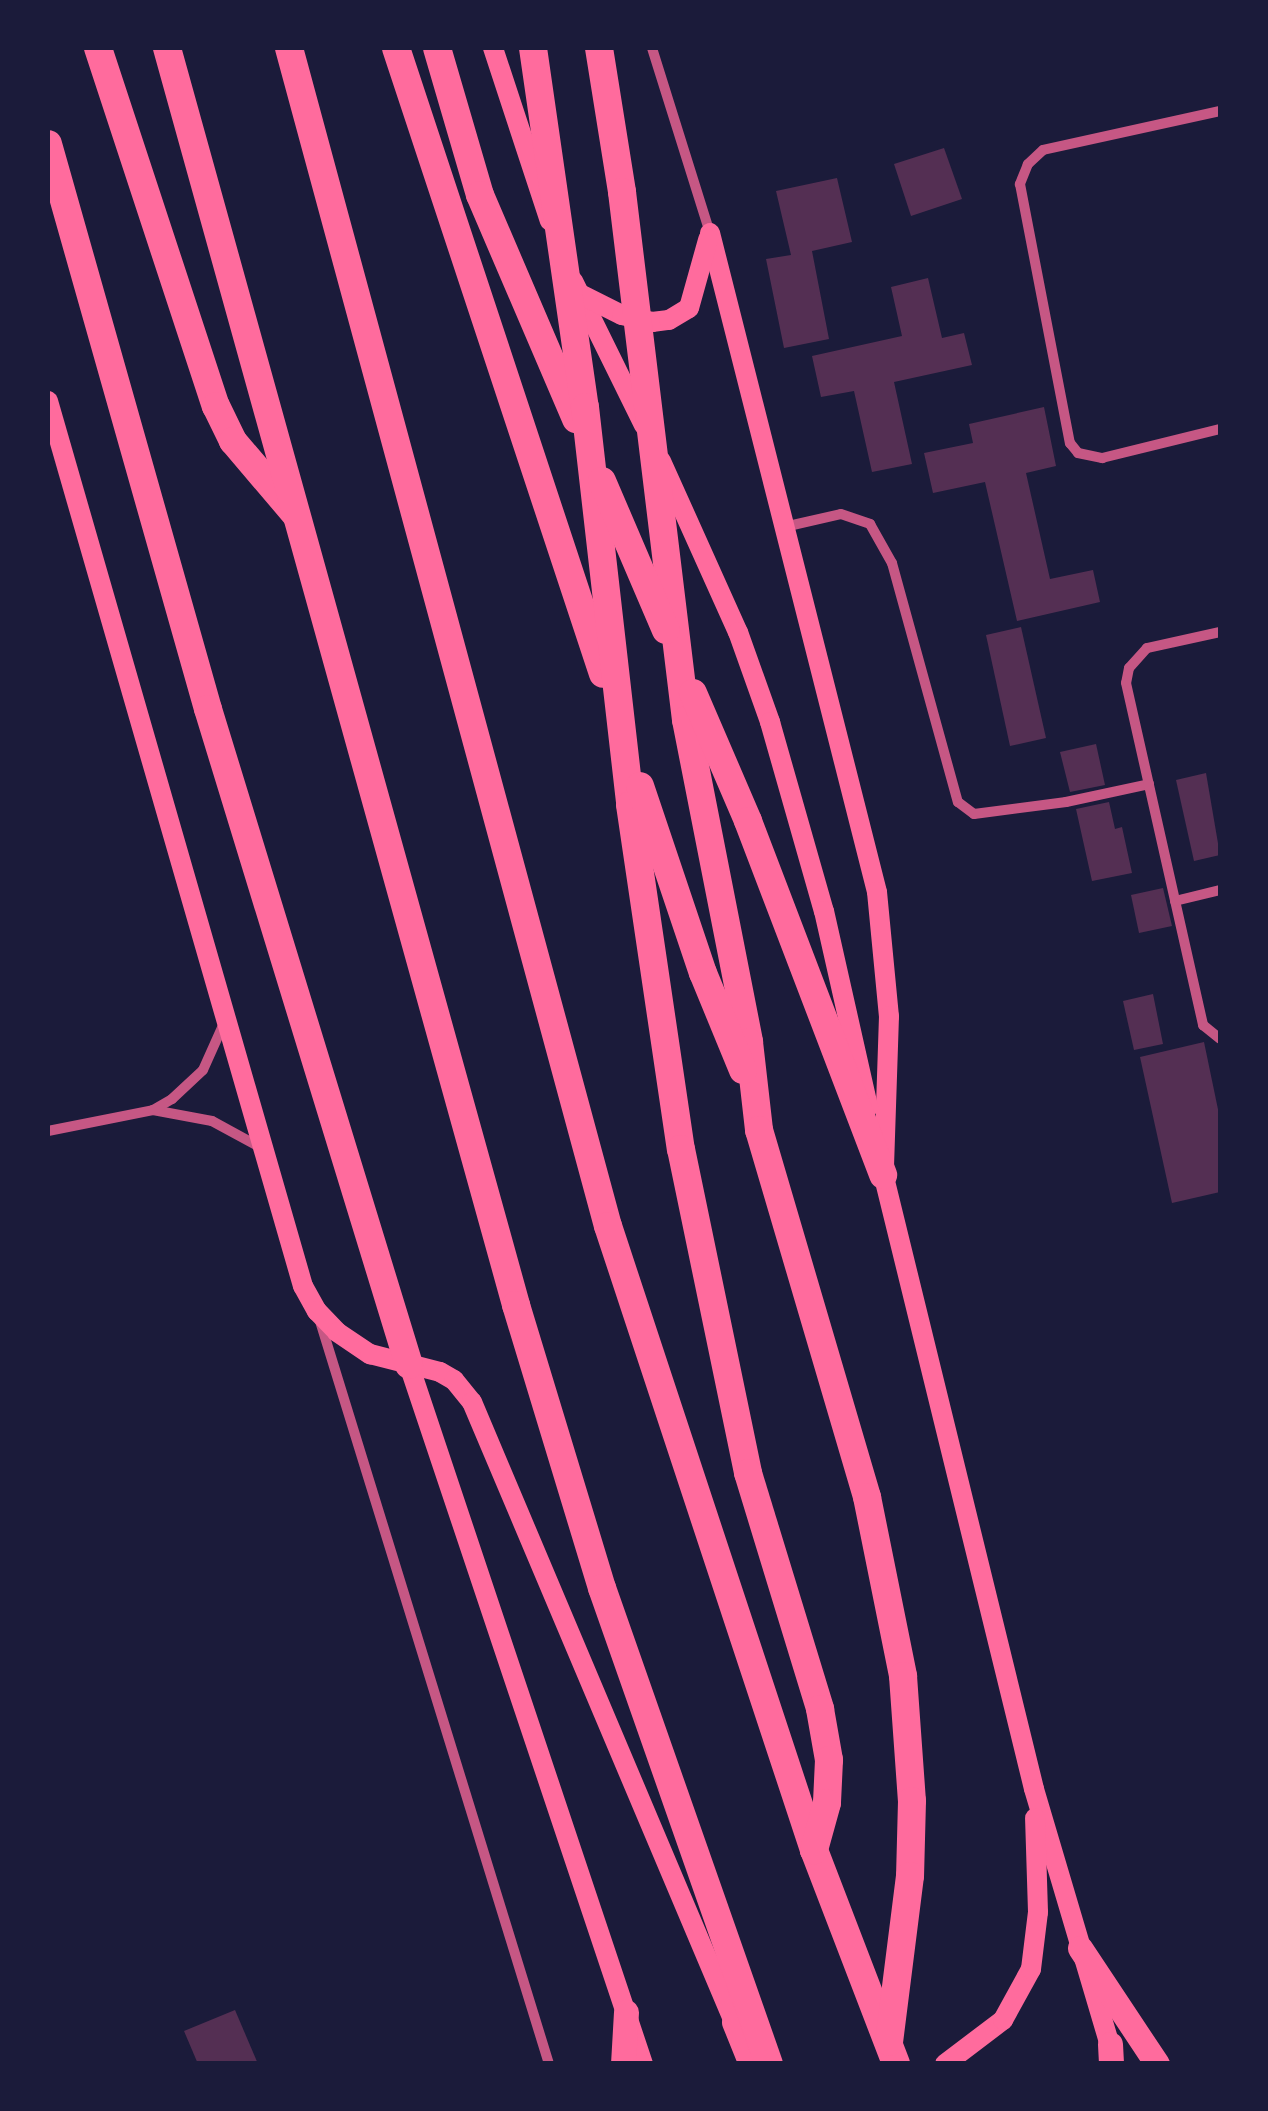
<!DOCTYPE html>
<style>
body{margin:0}
#map{position:relative;width:1268px;height:2111px;overflow:hidden;background:#1b1b3a;font-family:Figtree,sans-serif}
div>[style]{position:absolute}
.building>*{inset:0;background:#542f53}
.minor>*{height:10px;margin:-5px;padding:0 5px;transform-origin:5px;border-radius:5px;background:#c65784}
.secondary>*{height:20px;margin:-10px;padding:0 10px;transform-origin:10px;border-radius:10px;background:#ff6b9d}
.primary>*{height:25px;margin:-12.5px;padding:0 12.5px;transform-origin:12.5px;border-radius:12.5px;background:#ff6b9d}
.trunk>*{height:28px;margin:-14px;padding:0 14px;transform-origin:14px;border-radius:14px;background:#ff6b9d}
span{translate:-50% -50%;white-space:nowrap;text-align:center;line-height:1.15;-webkit-text-stroke:10px #1b1b3a;paint-order:stroke}
.frame{position:absolute;inset:0;border:50px solid #1b1b3a;pointer-events:none}
</style>
<div id="map">
<div class="building">
<div style="clip-path:polygon(944px 148px,962px 199px,911px 216px,894px 164px)"></div>
<div style="clip-path:polygon(837px 178px,852px 242px,812px 251px,829px 339px,784px 348px,766px 259px,791px 255px,776px 191px)"></div>
<div style="clip-path:polygon(928px 278px,942px 338px,964px 333px,972px 365px,894px 382px,912px 464px,872px 472px,854px 391px,821px 397px,812px 356px,902px 336px,891px 287px)"></div>
<div style="clip-path:polygon(1044px 407px,1056px 466px,1026px 473px,1050px 579px,1093px 570px,1100px 602px,1017px 621px,985px 482px,933px 493px,924px 453px,973px 443px,969px 424px)"></div>
<div style="clip-path:polygon(1021px 627px,1046px 738px,1010px 746px,986px 635px)"></div>
<div style="clip-path:polygon(1096px 744px,1105px 785px,1070px 792px,1060px 752px)"></div>
<div style="clip-path:polygon(1206px 773px,1220px 855px,1194px 861px,1176px 780px)"></div>
<div style="clip-path:polygon(1109px 802px,1115px 829px,1122px 827px,1132px 873px,1092px 881px,1076px 809px)"></div>
<div style="clip-path:polygon(1163px 888px,1172px 926px,1139px 933px,1131px 895px)"></div>
<div style="clip-path:polygon(1153px 994px,1163px 1044px,1134px 1050px,1123px 1001px)"></div>
<div style="clip-path:polygon(1204px 1042px,1220px 1119px,1220px 1192px,1172px 1203px,1140px 1057px)"></div>
<div style="clip-path:polygon(235px 2010px,258px 2064px,198px 2064px,184px 2031px)"></div>
</div>
<div class="minor">
<div style="left:652px;top:48px;width:194px;rotate:72.6deg"></div>
<div style="left:1220px;top:111px;width:181px;rotate:167.6deg"></div>
<div style="left:1043px;top:150px;width:21px;rotate:137deg"></div>
<div style="left:1028px;top:164px;width:22px;rotate:112deg"></div>
<div style="left:1020px;top:184px;width:264px;rotate:79.1deg"></div>
<div style="left:1070px;top:443px;width:13px;rotate:51deg"></div>
<div style="left:1078px;top:453px;width:25px;rotate:12deg"></div>
<div style="left:1102px;top:458px;width:122px;rotate:-13.8deg"></div>
<div style="left:784px;top:527px;width:58px;rotate:-12.8deg"></div>
<div style="left:841px;top:514px;width:31px;rotate:19deg"></div>
<div style="left:870px;top:524px;width:45px;rotate:60.6deg"></div>
<div style="left:892px;top:563px;width:248px;rotate:74.6deg"></div>
<div style="left:958px;top:802px;width:20px;rotate:37deg"></div>
<div style="left:974px;top:814px;width:93px;rotate:-7.4deg"></div>
<div style="left:1066px;top:802px;width:85px;rotate:-12.2deg"></div>
<div style="left:1220px;top:632px;width:75px;rotate:167.6deg"></div>
<div style="left:1147px;top:648px;width:27px;rotate:132deg"></div>
<div style="left:1129px;top:668px;width:15px;rotate:101deg"></div>
<div style="left:1126px;top:683px;width:351px;rotate:77.3deg"></div>
<div style="left:1203px;top:1025px;width:22px;rotate:39deg"></div>
<div style="left:1175px;top:901px;width:46px;rotate:-13.7deg"></div>
<div style="left:153px;top:1110px;width:60px;rotate:10.6deg"></div>
<div style="left:212px;top:1121px;width:52px;rotate:28.5deg"></div>
<div style="left:48px;top:1131px;width:107px;rotate:-11.3deg"></div>
<div style="left:153px;top:1110px;width:22px;rotate:-30deg"></div>
<div style="left:172px;top:1099px;width:42px;rotate:-43.1deg"></div>
<div style="left:203px;top:1070px;width:51px;rotate:-65.9deg"></div>
<div style="left:320px;top:1321px;width:777px;rotate:72.87deg"></div>
</div>
<div class="secondary">
<div style="left:493px;top:48px;width:182px;rotate:71.8deg"></div>
<div style="left:710px;top:233px;width:680px;rotate:75.78deg"></div>
<div style="left:877px;top:892px;width:125px;rotate:84.5deg"></div>
<div style="left:889px;top:1016px;width:152px;rotate:91.9deg"></div>
<div style="left:573px;top:281px;width:161px;rotate:63.8deg"></div>
<div style="left:578px;top:293px;width:49px;rotate:26.6deg"></div>
<div style="left:622px;top:315px;width:31px;rotate:13deg"></div>
<div style="left:652px;top:322px;width:17px;rotate:-7deg"></div>
<div style="left:669px;top:320px;width:23px;rotate:-31deg"></div>
<div style="left:689px;top:308px;width:71px;rotate:-74.4deg"></div>
<div style="left:48px;top:401px;width:921px;rotate:73.93deg"></div>
<div style="left:303px;top:1286px;width:29px;rotate:61deg"></div>
<div style="left:317px;top:1311px;width:29px;rotate:46deg"></div>
<div style="left:337px;top:1332px;width:40px;rotate:34deg"></div>
<div style="left:370px;top:1354px;width:72px;rotate:14.4deg"></div>
<div style="left:440px;top:1372px;width:16px;rotate:30deg"></div>
<div style="left:454px;top:1380px;width:28px;rotate:51deg"></div>
<div style="left:472px;top:1402px;width:673px;rotate:67.09deg"></div>
<div style="left:734px;top:2022px;width:15px;rotate:48deg"></div>
<div style="left:661px;top:461px;width:188px;rotate:65.8deg"></div>
<div style="left:738px;top:632px;width:96px;rotate:70.4deg"></div>
<div style="left:770px;top:722px;width:197px;rotate:74.1deg"></div>
<div style="left:824px;top:911px;width:201px;rotate:77.3deg"></div>
<div style="left:881px;top:1165px;width:642px;rotate:76.22deg"></div>
<div style="left:1034px;top:1789px;width:278px;rotate:73.5deg"></div>
<div style="left:409px;top:1365px;width:737px;rotate:71.49deg"></div>
<div style="left:945px;top:2064px;width:73px;rotate:-37.2deg"></div>
<div style="left:1003px;top:2020px;width:58px;rotate:-61.2deg"></div>
<div style="left:1031px;top:1969px;width:57px;rotate:-83deg"></div>
<div style="left:1038px;top:1912px;width:94px;rotate:-91.8deg"></div>
</div>
<div class="primary">
<div style="left:1080px;top:1948px;width:139px;rotate:56.4deg"></div>
<div style="left:734px;top:2022px;width:45px;rotate:68deg"></div>
<div style="left:1110px;top:2044px;width:20px;rotate:87deg"></div>
<div style="left:623px;top:2064px;width:52px;rotate:-86.7deg"></div>
</div>
<div class="trunk">
<div style="left:98px;top:48px;width:377px;rotate:71.8deg"></div>
<div style="left:216px;top:406px;width:39px;rotate:64deg"></div>
<div style="left:233px;top:441px;width:97px;rotate:49.6deg"></div>
<div style="left:167px;top:48px;width:1305px;rotate:74.48deg"></div>
<div style="left:516px;top:1305px;width:296px;rotate:73.1deg"></div>
<div style="left:602px;top:1588px;width:504px;rotate:70.67deg"></div>
<div style="left:289px;top:48px;width:1220px;rotate:74.85deg"></div>
<div style="left:608px;top:1226px;width:657px;rotate:71.73deg"></div>
<div style="left:814px;top:1850px;width:229px;rotate:69deg"></div>
<div style="left:396px;top:48px;width:659px;rotate:71.7deg"></div>
<div style="left:437px;top:48px;width:153px;rotate:73.7deg"></div>
<div style="left:480px;top:195px;width:244px;rotate:66.8deg"></div>
<div style="left:533px;top:48px;width:363px;rotate:81.8deg"></div>
<div style="left:585px;top:407px;width:401px;rotate:83.5deg"></div>
<div style="left:630px;top:805px;width:348px;rotate:81.6deg"></div>
<div style="left:681px;top:1149px;width:331px;rotate:78.3deg"></div>
<div style="left:748px;top:1473px;width:247px;rotate:73deg"></div>
<div style="left:820px;top:1709px;width:52px;rotate:80deg"></div>
<div style="left:829px;top:1760px;width:43px;rotate:92.7deg"></div>
<div style="left:827px;top:1803px;width:49px;rotate:105.5deg"></div>
<div style="left:599px;top:48px;width:146px;rotate:80.9deg"></div>
<div style="left:622px;top:192px;width:532px;rotate:83.09deg"></div>
<div style="left:686px;top:720px;width:328px;rotate:78.9deg"></div>
<div style="left:749px;top:1042px;width:89px;rotate:83.5deg"></div>
<div style="left:759px;top:1130px;width:383px;rotate:73.6deg"></div>
<div style="left:867px;top:1497px;width:183px;rotate:78.6deg"></div>
<div style="left:903px;top:1676px;width:125px;rotate:85.9deg"></div>
<div style="left:912px;top:1801px;width:75px;rotate:91.5deg"></div>
<div style="left:910px;top:1876px;width:167px;rotate:97.2deg"></div>
<div style="left:48px;top:144px;width:587px;rotate:74.19deg"></div>
<div style="left:208px;top:709px;width:686px;rotate:72.96deg"></div>
<div style="left:602px;top:481px;width:162px;rotate:66.8deg"></div>
<div style="left:693px;top:693px;width:139px;rotate:66.7deg"></div>
<div style="left:748px;top:821px;width:379px;rotate:69.1deg"></div>
<div style="left:640px;top:786px;width:197px;rotate:71.4deg"></div>
<div style="left:703px;top:973px;width:105px;rotate:67.6deg"></div>
</div>
<div class="frame"></div>
</div>
